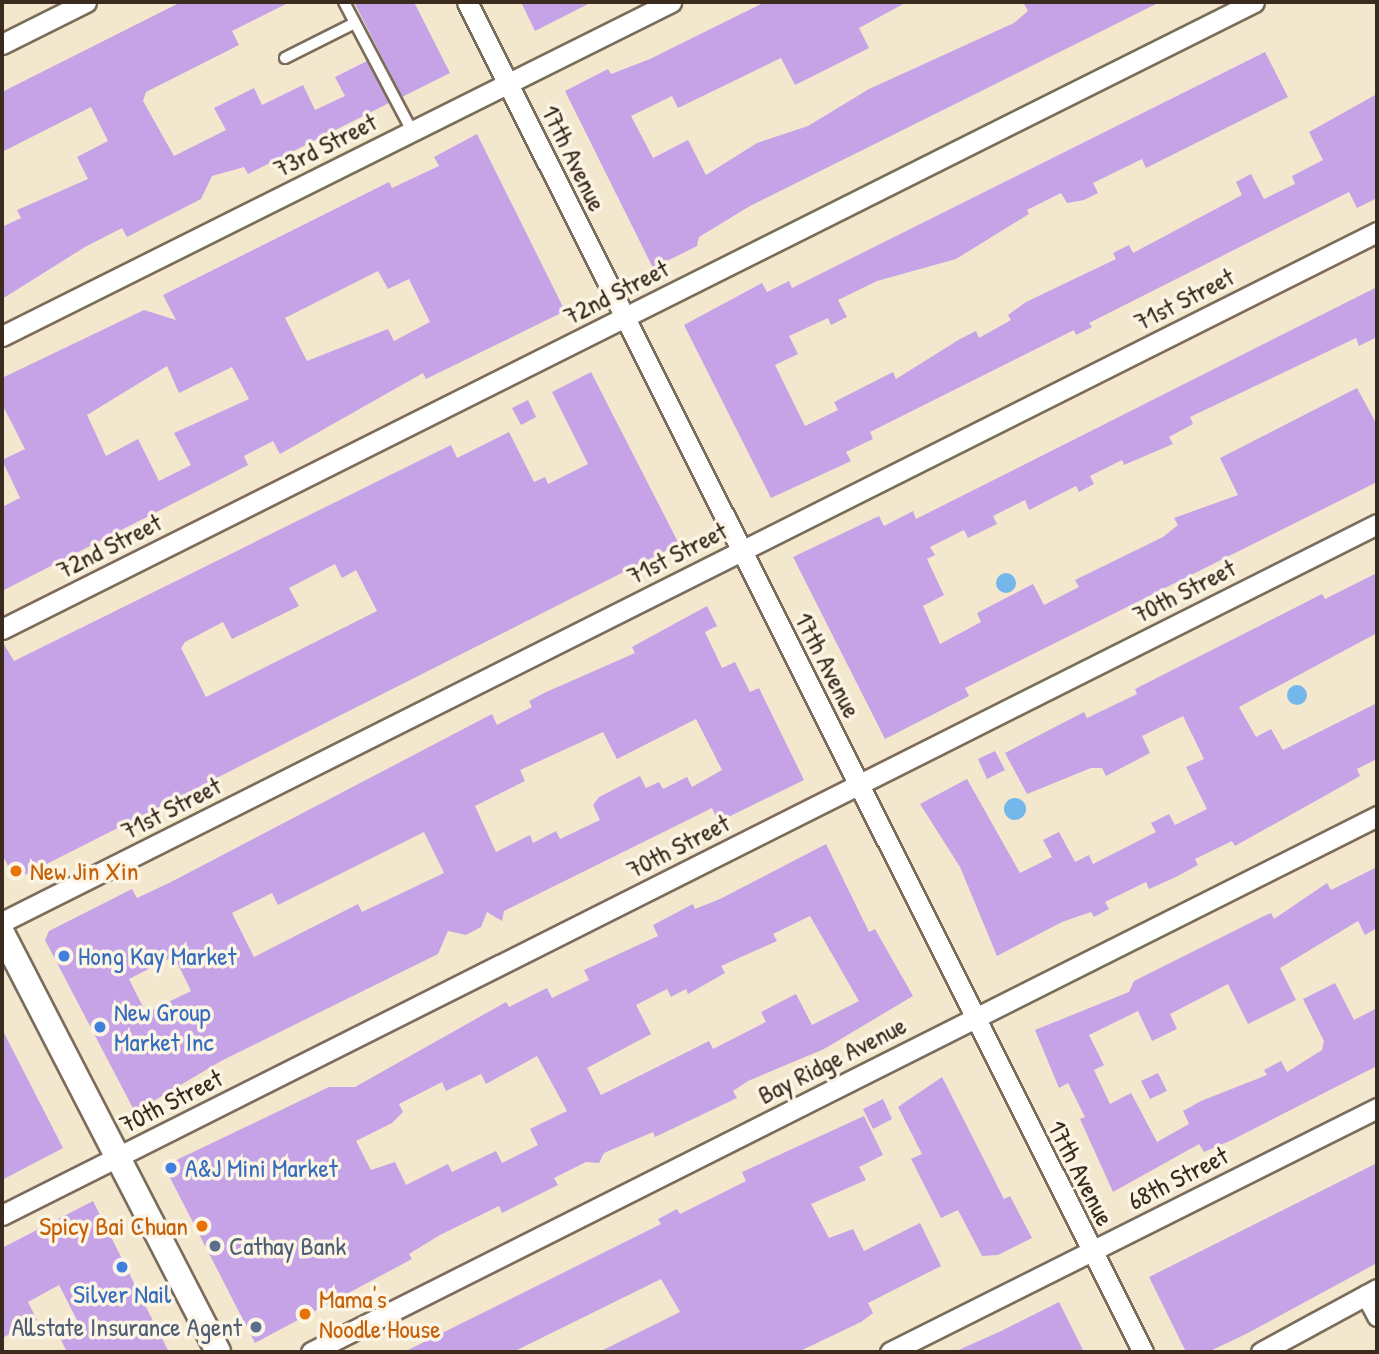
<!DOCTYPE html>
<style>
body{margin:0}
#map{position:relative;width:1379px;height:1354px;overflow:hidden;background:#f3e8cd;font-family:"Patrick Hand",sans-serif}
div>[style]{position:absolute}
.water>*{inset:0;background:#74b7ea}
.round{border-radius:50%}
.building>*{inset:0;background:#c6a3e7}
.roads{filter:drop-shadow(2px 0 #7b6c5b) drop-shadow(-2px 0 #7b6c5b) drop-shadow(0 2px #7b6c5b) drop-shadow(0 -2px #7b6c5b)}
.service>*{height:10px;margin:-5px;padding:0 5px;transform-origin:5px;border-radius:5px;background:#fff}
.minor>*{height:19px;margin:-9.5px;padding:0 9.5px;transform-origin:9.5px;border-radius:9.5px;background:#fff}
.tertiary>*{height:24px;margin:-12px;padding:0 12px;transform-origin:12px;border-radius:12px;background:#fff}
.dots>*{width:19px;height:19px;translate:-50% -50%;box-sizing:border-box;border:4px solid #fcf5e5;border-radius:50%}
span{translate:-50% -50%;white-space:nowrap;text-align:center;line-height:1.15;-webkit-text-stroke:7px #fcf5e5;paint-order:stroke}
.street-label{font-size:26px;color:#3b2a1e}
.food-label{font-size:26px;color:#c56008}
.left{translate:0 -50%;text-align:left}
.right{translate:-100% -50%;text-align:right}
.shop-label{font-size:26px;color:#366cbe}
.service-label{font-size:26px;color:#4e5e75}
.frame{position:absolute;inset:0;border:4px solid #3b2a1e;pointer-events:none}
</style>
<div id="map">
<div class="water">
<div class="round" style="left:996px;top:573px;width:20px;height:20px"></div>
<div class="round" style="left:1287px;top:685px;width:20px;height:20px"></div>
<div class="round" style="left:1004px;top:798px;width:22px;height:22px"></div>
</div>
<div class="building">
<div style="clip-path:polygon(181px 2px,290px 2px,232px 31px,239px 45px,146px 92px,143px 101px,174px 156px,226px 130px,214px 108px,254px 88px,262px 105px,303px 85px,315px 110px,345px 96px,335px 77px,367px 61px,389px 103px,248px 174px,244px 167px,212px 176px,201px 199px,127px 237px,122px 228px,85px 247px,2px 299px,2px 227px,21px 218px,17px 210px,88px 179px,77px 157px,108px 141px,91px 107px,2px 152px,2px 92px)"></div>
<div style="clip-path:polygon(354px 2px,414px 2px,450px 73px,402px 97px)"></div>
<div style="clip-path:polygon(521px 2px,592px 2px,535px 31px)"></div>
<div style="clip-path:polygon(765px 2px,907px 2px,859px 28px,869px 48px,795px 85px,781px 58px,678px 108px,672px 96px,631px 116px,653px 158px,688px 140px,706px 175px,757px 143px,808px 126px,869px 89px,1014px 23px,1028px 11px,1023px 2px,1160px 2px,750px 206px,699px 237px,697px 246px,653px 268px,565px 91px,608px 69px,611px 74px,650px 59px)"></div>
<div style="clip-path:polygon(1265px 52px,1288px 97px,1146px 168px,1142px 159px,1093px 183px,1098px 193px,1084px 200px,1067px 203px,1061px 193px,1027px 210px,1029px 214px,956px 259px,877px 281px,838px 300px,847px 317px,831px 325px,828px 318px,789px 336px,798px 354px,775px 365px,805px 426px,838px 410px,834px 402px,893px 372px,896px 379px,960px 339px,976px 331px,979px 338px,1011px 320px,1008px 315px,1026px 302px,1116px 259px,1113px 253px,1129px 245px,1133px 253px,1242px 195px,1236px 182px,1251px 174px,1264px 199px,1295px 184px,1292px 176px,1323px 160px,1309px 132px,1377px 94px,1377px 198px,1357px 208px,1349px 192px,1089px 323px,1092px 327px,1076px 335px,1074px 330px,870px 432px,873px 439px,846px 452px,851px 461px,771px 498px,684px 325px,762px 283px,767px 292px,789px 281px,792px 288px)"></div>
<div style="clip-path:polygon(evenodd,477px 134px,565px 311px,426px 379px,423px 373px,280px 454px,273px 441px,244px 456px,248px 465px,225px 477px,2px 591px,2px 507px,20px 498px,2px 460px,25px 449px,2px 404px,2px 378px,144px 310px,176px 320px,163px 295px,389px 182px,392px 188px,439px 166px,434px 157px,477px 134px,378px 271px,388px 289px,409px 279px,430px 322px,394px 341px,388px 329px,307px 361px,285px 318px,378px 271px,477px 134px,167px 366px,179px 393px,232px 367px,249px 399px,174px 433px,191px 465px,159px 481px,138px 439px,106px 456px,87px 415px,167px 366px)"></div>
<div style="clip-path:polygon(1377px 287px,1377px 337px,1359px 346px,1356px 338px,1190px 417px,1193px 424px,1169px 437px,1173px 444px,1124px 465px,1122px 460px,1090px 476px,1094px 484px,1079px 492px,1076px 486px,1029px 510px,1025px 500px,993px 516px,997px 524px,968px 538px,964px 530px,930px 547px,935px 555px,927px 559px,944px 595px,923px 606px,940px 644px,981px 622px,977px 613px,1033px 584px,1044px 605px,1079px 587px,1075px 580px,1163px 537px,1178px 525px,1174px 518px,1238px 495px,1220px 458px,1357px 388px,1377px 425px,1377px 482px,965px 688px,969px 696px,885px 739px,793px 557px,879px 516px,884px 526px,913px 511px,916px 519px)"></div>
<div style="clip-path:polygon(evenodd,591px 372px,679px 544px,15px 880px,2px 854px,2px 641px,14px 661px,451px 445px,457px 458px,509px 432px,534px 482px,545px 477px,548px 484px,588px 464px,552px 392px,591px 372px,335px 564px,342px 578px,356px 570px,377px 611px,206px 697px,181px 648px,185px 642px,223px 622px,232px 639px,299px 606px,289px 588px,335px 564px)"></div>
<div style="clip-path:polygon(528px 400px,536px 417px,521px 425px,512px 408px)"></div>
<div style="clip-path:polygon(1377px 573px,1377px 633px,1239px 707px,1256px 737px,1271px 729px,1283px 750px,1377px 703px,1377px 759px,1357px 769px,1360px 776px,1235px 846px,1232px 841px,1195px 859px,1198px 865px,1176px 877px,1149px 889px,1146px 882px,1105px 902px,1109px 909px,1094px 917px,1091px 912px,1062px 922px,997px 956px,960px 867px,920px 804px,967px 779px,1020px 873px,1052px 857px,1043px 840px,1059px 832px,1075px 862px,1089px 855px,1093px 864px,1156px 832px,1151px 823px,1169px 814px,1175px 825px,1207px 809px,1186px 767px,1204px 759px,1183px 716px,1142px 736px,1150px 753px,1106px 776px,1102px 768px,1091px 768px,1027px 794px,1005px 753px,1084px 712px,1087px 718px,1137px 694px,1135px 689px,1322px 594px,1325px 599px)"></div>
<div style="clip-path:polygon(evenodd,707px 606px,717px 626px,705px 632px,722px 668px,735px 662px,750px 692px,759px 688px,804px 780px,718px 822px,712px 808px,504px 911px,502px 921px,487px 912px,481px 927px,466px 935px,448px 931px,438px 954px,221px 1061px,135px 1112px,45px 940px,49px 931px,132px 889px,137px 898px,171px 882px,492px 714px,497px 725px,532px 707px,529px 701px,544px 693px,635px 653px,632px 647px,707px 606px,696px 719px,722px 770px,692px 787px,687px 777px,663px 789px,659px 782px,646px 788px,640px 776px,599px 797px,593px 805px,600px 820px,560px 839px,556px 831px,533px 843px,530px 835px,496px 852px,475px 806px,525px 781px,520px 770px,603px 732px,617px 759px,696px 719px,707px 606px,424px 832px,444px 873px,362px 912px,358px 904px,254px 957px,232px 913px,272px 893px,278px 905px,424px 832px,707px 606px,174px 956px,191px 991px,146px 1013px,129px 979px,174px 956px)"></div>
<div style="clip-path:polygon(995px 751px,1005px 770px,987px 779px,978px 759px)"></div>
<div style="clip-path:polygon(evenodd,826px 844px,869px 932px,875px 929px,913px 996px,824px 1049px,748px 1081px,733px 1091px,737px 1098px,655px 1137px,653px 1132px,604px 1153px,599px 1163px,586px 1162px,554px 1178px,558px 1185px,502px 1213px,499px 1206px,440px 1235px,409px 1254px,412px 1259px,255px 1343px,164px 1166px,329px 1087px,355px 1087px,506px 1002px,509px 1007px,547px 988px,552px 998px,589px 980px,584px 970px,658px 936px,653px 925px,693px 904px,695px 909px,720px 899px,826px 844px,810px 916px,859px 1001px,812px 1025px,796px 994px,761px 1012px,766px 1022px,713px 1049px,709px 1041px,601px 1095px,587px 1068px,651px 1034px,636px 1005px,667px 989px,671px 997px,686px 989px,688px 994px,725px 973px,721px 966px,777px 941px,773px 934px,810px 916px,826px 844px,537px 1056px,567px 1111px,530px 1129px,538px 1145px,502px 1163px,496px 1151px,452px 1172px,448px 1164px,406px 1185px,395px 1162px,371px 1170px,356px 1141px,392px 1123px,403px 1112px,399px 1104px,442px 1082px,446px 1091px,481px 1074px,486px 1084px,537px 1056px)"></div>
<div style="clip-path:polygon(1377px 867px,1377px 928px,1365px 935px,1358px 921px,1280px 968px,1296px 1000px,1248px 1024px,1228px 984px,1170px 1014px,1177px 1029px,1152px 1041px,1138px 1011px,1089px 1035px,1104px 1065px,1094px 1070px,1110px 1104px,1131px 1093px,1157px 1142px,1189px 1124px,1183px 1111px,1201px 1101px,1267px 1075px,1264px 1070px,1281px 1061px,1287px 1072px,1322px 1050px,1324px 1041px,1303px 999px,1335px 983px,1354px 1020px,1377px 1008px,1377px 1066px,1232px 1140px,1204px 1152px,1199px 1144px,1113px 1192px,1080px 1119px,1085px 1117px,1068px 1083px,1059px 1088px,1035px 1030px,1129px 992px,1134px 981px,1262px 917px,1271px 913px,1274px 919px,1327px 883px,1331px 890px)"></div>
<div style="clip-path:polygon(2px 1029px,63px 1148px,2px 1180px)"></div>
<div style="clip-path:polygon(1158px 1073px,1167px 1091px,1150px 1099px,1141px 1081px)"></div>
<div style="clip-path:polygon(942px 1077px,1004px 1199px,1010px 1196px,1032px 1238px,998px 1255px,982px 1256px,958px 1210px,941px 1218px,911px 1159px,922px 1154px,898px 1107px)"></div>
<div style="clip-path:polygon(883px 1099px,892px 1119px,873px 1129px,863px 1109px)"></div>
<div style="clip-path:polygon(864px 1116px,883px 1155px,859px 1167px,866px 1180px,811px 1204px,829px 1238px,853px 1229px,864px 1251px,920px 1223px,941px 1266px,868px 1303px,873px 1313px,861px 1322px,798px 1352px,599px 1352px,680px 1312px,661px 1279px,513px 1352px,404px 1352px,661px 1224px,658px 1219px,677px 1209px,680px 1214px,746px 1181px,742px 1172px)"></div>
<div style="clip-path:polygon(1377px 1163px,1377px 1263px,1246px 1334px,1208px 1352px,1186px 1352px,1149px 1277px)"></div>
<div style="clip-path:polygon(93px 1201px,156px 1327px,169px 1352px,67px 1352px,57px 1332px,78px 1322px,59px 1285px,28px 1302px,37px 1320px,2px 1338px,2px 1248px)"></div>
<div style="clip-path:polygon(1059px 1302px,1084px 1352px,954px 1352px,999px 1332px)"></div>
</div>
<div class="roads">
<div class="service">
<div style="left:344px;top:2px;width:146px;rotate:62.2deg"></div>
<div style="left:285px;top:58px;width:78px;rotate:-26.6deg"></div>
</div>
<div class="minor">
<div style="left:467px;top:2px;width:1510px;rotate:63.4deg"></div>
<div style="left:2px;top:44px;width:94px;rotate:-26.6deg"></div>
<div style="left:2px;top:336px;width:748px;rotate:-26.53deg"></div>
<div style="left:2px;top:629px;width:1400px;rotate:-26.6deg"></div>
<div style="left:2px;top:922px;width:1538px;rotate:-26.65deg"></div>
<div style="left:2px;top:1215px;width:1539px;rotate:-26.68deg"></div>
<div style="left:1366px;top:1295px;width:24px;rotate:62deg"></div>
<div style="left:311px;top:1352px;width:1193px;rotate:-26.69deg"></div>
<div style="left:890px;top:1352px;width:545px;rotate:-26.61deg"></div>
<div style="left:1261px;top:1352px;width:132px;rotate:-28.5deg"></div>
</div>
<div class="tertiary">
<div style="left:2px;top:933px;width:471px;rotate:62.7deg"></div>
</div>
</div>
<div class="dots">
<div style="left:16px;top:871px;background:#e8710a"></div>
<div style="left:64px;top:956px;background:#3f7fe0"></div>
<div style="left:100px;top:1027px;background:#3f7fe0"></div>
<div style="left:171px;top:1168px;background:#3f7fe0"></div>
<div style="left:202px;top:1226px;background:#e8710a"></div>
<div style="left:215px;top:1246px;background:#5c6f8a"></div>
<div style="left:122px;top:1267px;background:#3f7fe0"></div>
<div style="left:305px;top:1314px;background:#e8710a"></div>
<div style="left:256px;top:1327px;background:#5c6f8a"></div>
</div>
<div class="street-label">
<span style="left:325px;top:145px;rotate:-27deg">73rd Street</span>
<span style="left:574px;top:158px;rotate:64deg">17th Avenue</span>
<span style="left:616px;top:292px;rotate:-27deg">72nd Street</span>
<span style="left:1184px;top:299px;rotate:-27deg">71st Street</span>
<span style="left:109px;top:546px;rotate:-27deg">72nd Street</span>
<span style="left:677px;top:553px;rotate:-27deg">71st Street</span>
<span style="left:1184px;top:591px;rotate:-27deg">70th Street</span>
<span style="left:828px;top:665px;rotate:63deg">17th Avenue</span>
<span style="left:171px;top:808px;rotate:-27deg">71st Street</span>
<span style="left:678px;top:846px;rotate:-27deg">70th Street</span>
<span style="left:832px;top:1060px;rotate:-27deg">Bay Ridge Avenue</span>
<span style="left:171px;top:1101px;rotate:-27deg">70th Street</span>
<span style="left:1081px;top:1173px;rotate:63deg">17th Avenue</span>
<span style="left:1178px;top:1178px;rotate:-27deg">68th Street</span>
</div>
<div class="food-label">
<span class="left" style="left:30px;top:871px">New Jin Xin</span>
<span class="right" style="left:188px;top:1226px">Spicy Bai Chuan</span>
<span class="left" style="left:319px;top:1314px">Mama's<br>Noodle House</span>
</div>
<div class="shop-label">
<span class="left" style="left:78px;top:956px">Hong Kay Market</span>
<span class="left" style="left:114px;top:1027px">New Group<br>Market Inc</span>
<span class="left" style="left:185px;top:1168px">A&amp;J Mini Market</span>
<span style="left:122px;top:1294px">Silver Nail</span>
</div>
<div class="service-label">
<span class="left" style="left:229px;top:1246px">Cathay Bank</span>
<span class="right" style="left:242px;top:1327px">Allstate Insurance Agent</span>
</div>
<div class="frame"></div>
</div>
